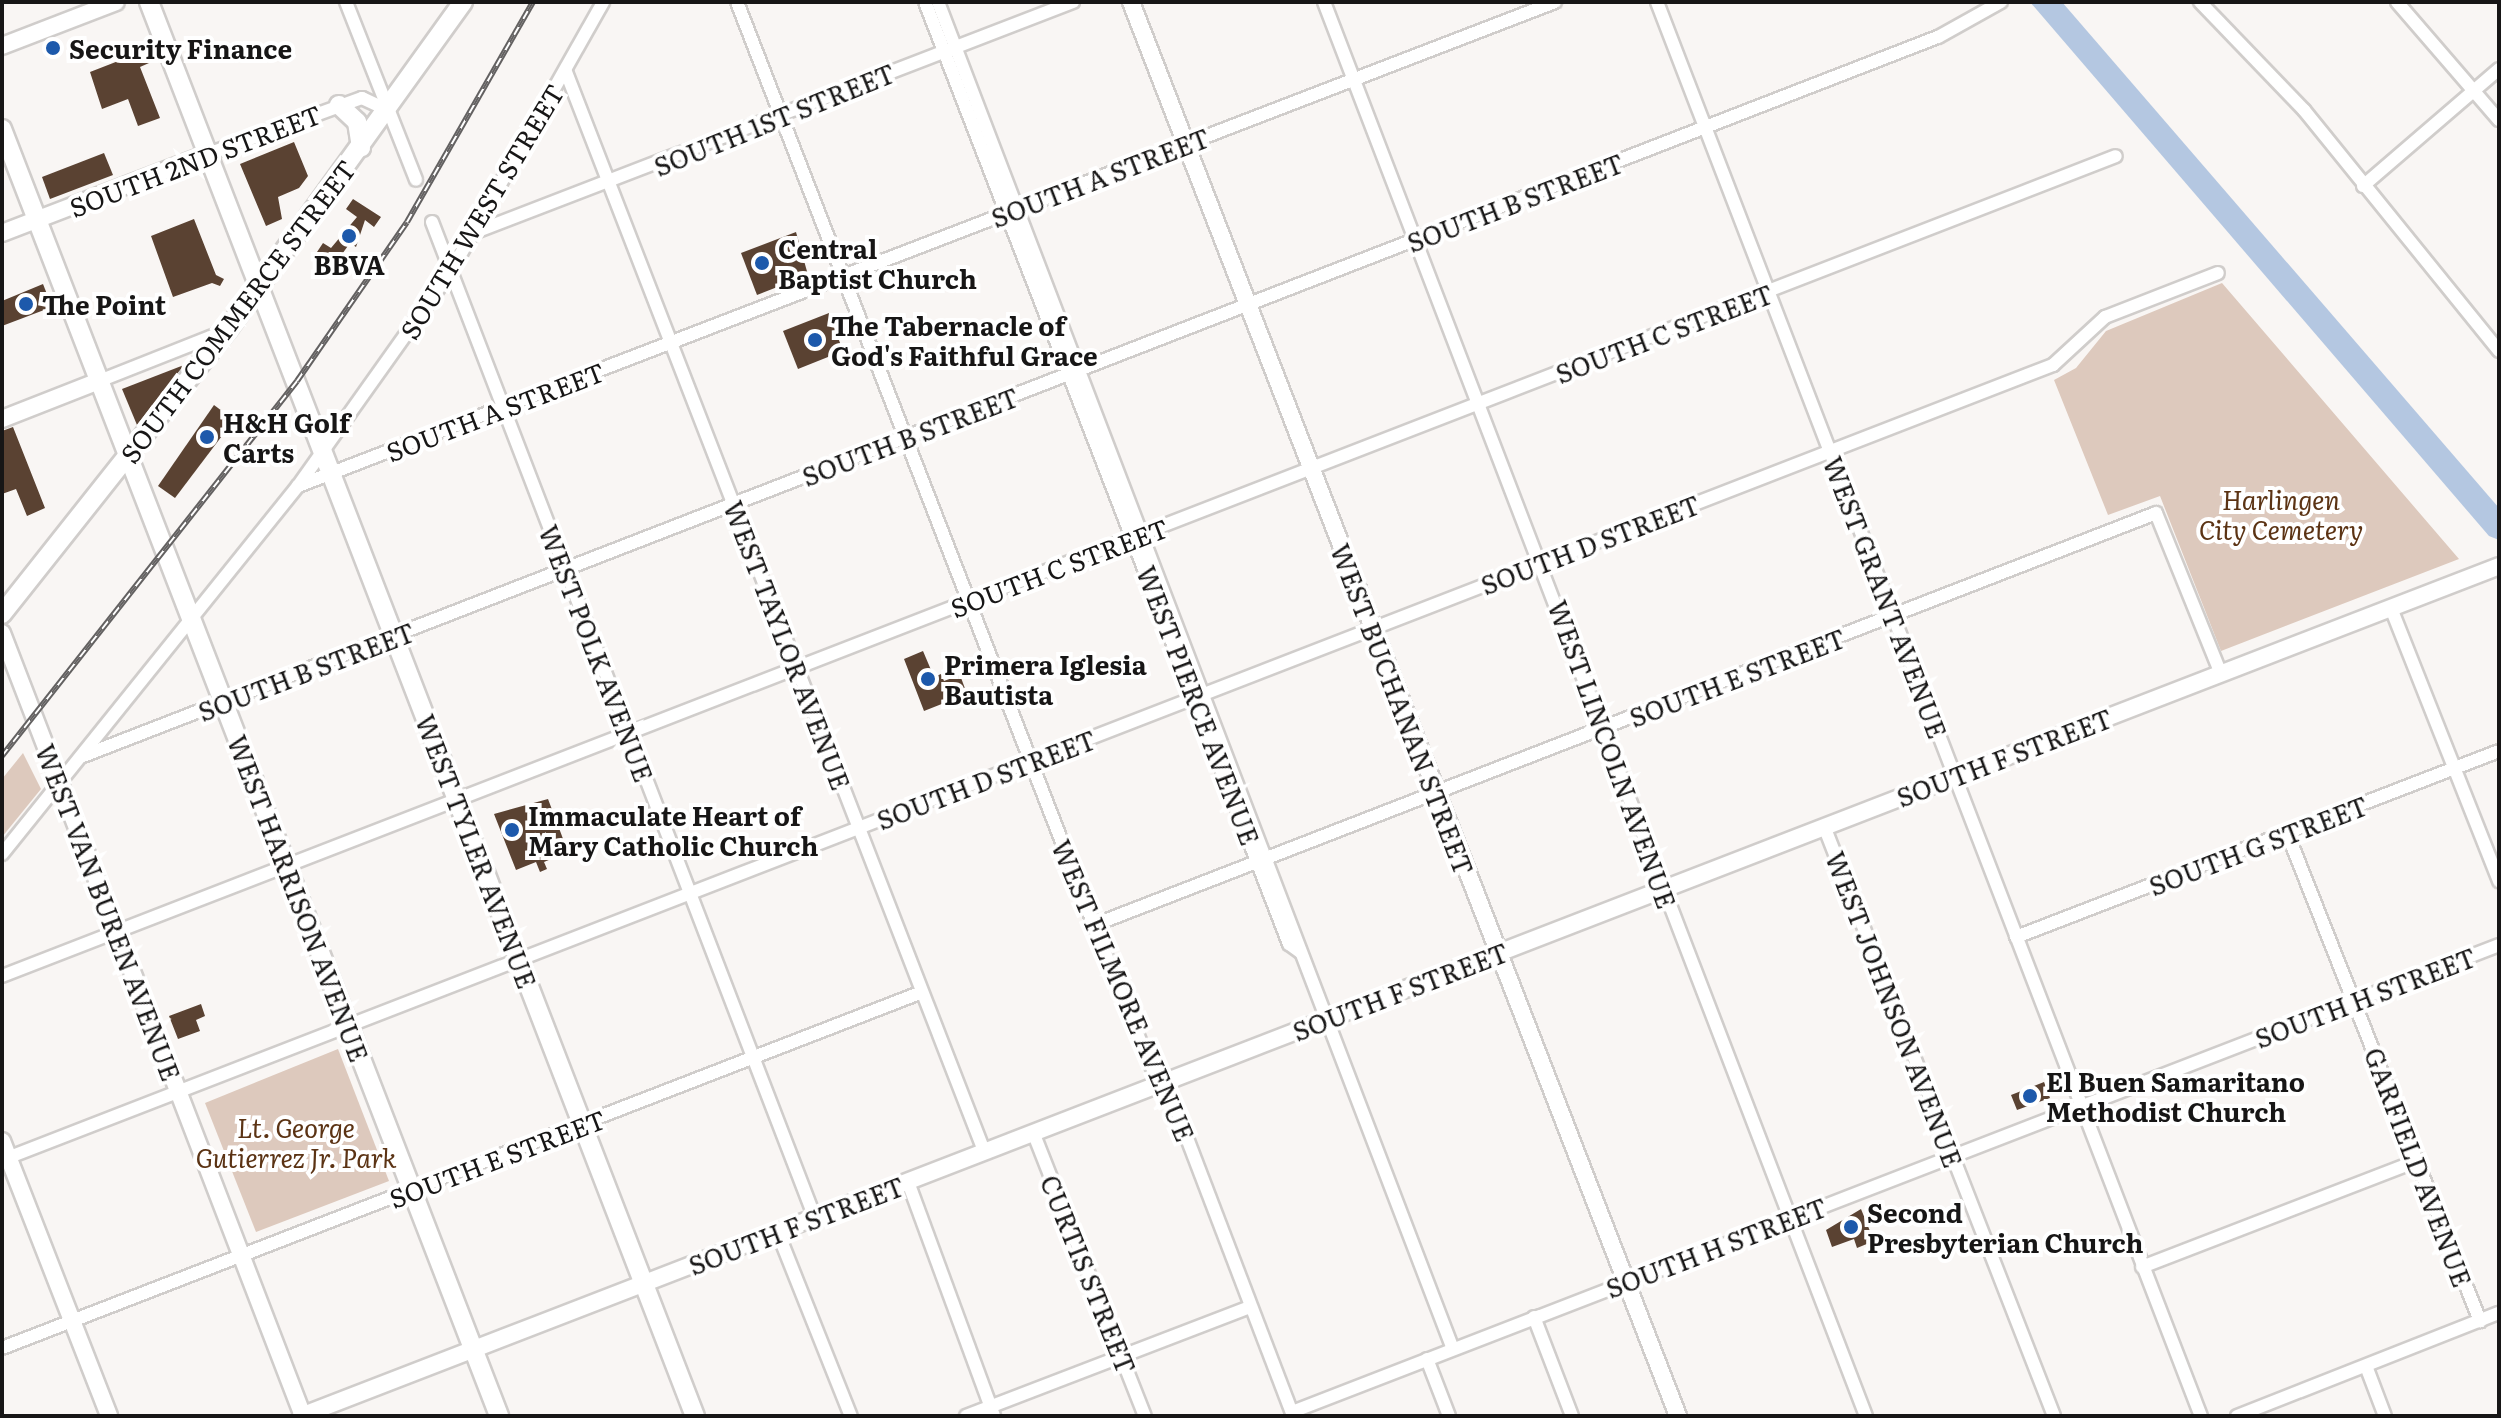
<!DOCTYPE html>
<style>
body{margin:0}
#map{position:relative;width:2501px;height:1418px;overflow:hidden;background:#f9f6f4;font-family:Literata,serif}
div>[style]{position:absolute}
.green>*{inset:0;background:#ddc9bd}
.water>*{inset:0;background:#b4c7e1}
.building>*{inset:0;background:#5a4232}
.roads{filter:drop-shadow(2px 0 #d0cdcb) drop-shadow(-2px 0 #d0cdcb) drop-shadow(0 2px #d0cdcb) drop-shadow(0 -2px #d0cdcb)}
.minor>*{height:12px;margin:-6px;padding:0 6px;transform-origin:6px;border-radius:6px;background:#fff}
.tertiary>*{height:16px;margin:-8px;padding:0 8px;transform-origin:8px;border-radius:8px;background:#fff}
.secondary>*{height:18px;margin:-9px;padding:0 9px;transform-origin:9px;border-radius:9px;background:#fff}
.rail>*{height:6px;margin-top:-3px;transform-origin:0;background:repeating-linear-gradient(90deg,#fff 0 9px,#636161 0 18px);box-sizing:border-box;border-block:2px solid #636161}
.dots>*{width:22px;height:22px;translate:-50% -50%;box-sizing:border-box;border:4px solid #fff;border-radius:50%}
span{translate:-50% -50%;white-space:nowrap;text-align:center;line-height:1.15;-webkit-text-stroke:8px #fff;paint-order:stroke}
.poi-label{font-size:26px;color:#171616;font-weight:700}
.left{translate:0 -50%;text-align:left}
.street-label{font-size:26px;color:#171616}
.park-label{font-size:26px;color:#5b3314;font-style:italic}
.frame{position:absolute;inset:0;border:4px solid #171616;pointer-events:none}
</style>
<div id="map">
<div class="green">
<div style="clip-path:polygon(2222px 283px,2459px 559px,2221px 651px,2160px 496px,2108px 515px,2054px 380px,2076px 368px,2106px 331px)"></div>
<div style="clip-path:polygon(23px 753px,41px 789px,2px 837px,2px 779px)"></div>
<div style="clip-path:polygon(338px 1049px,389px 1181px,256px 1232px,205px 1103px)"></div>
</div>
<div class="water">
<div style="clip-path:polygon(2030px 2px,2062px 2px,2499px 508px,2499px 540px,2489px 536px)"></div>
</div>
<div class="building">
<div style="clip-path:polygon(144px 51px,149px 63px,140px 67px,160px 118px,138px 126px,128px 99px,102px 109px,90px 72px)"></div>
<div style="clip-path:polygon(294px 142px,308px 176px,299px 188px,278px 197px,282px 219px,266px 226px,240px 164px)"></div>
<div style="clip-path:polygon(104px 153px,113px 175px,50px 199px,42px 177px)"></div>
<div style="clip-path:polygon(353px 199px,381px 217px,374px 227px,365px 220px,356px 247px,350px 243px,340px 257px,351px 264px,344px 275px,315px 255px,323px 243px,331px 248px,357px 217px,346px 209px)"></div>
<div style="clip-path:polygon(194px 219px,216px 275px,224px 279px,220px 286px,212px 283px,173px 297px,151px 236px)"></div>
<div style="clip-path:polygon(796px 232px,808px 275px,757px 295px,741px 253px)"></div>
<div style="clip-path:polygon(43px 284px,52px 307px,2px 326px,2px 301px)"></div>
<div style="clip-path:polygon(829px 313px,843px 351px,798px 369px,783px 331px)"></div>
<div style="clip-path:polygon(184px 365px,137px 425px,122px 389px)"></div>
<div style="clip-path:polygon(214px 405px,234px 420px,175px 498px,158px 486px)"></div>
<div style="clip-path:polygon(13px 427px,45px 508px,27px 516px,16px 489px,2px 494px,2px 431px)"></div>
<div style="clip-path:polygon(923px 651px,934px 677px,941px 674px,944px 681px,960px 675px,967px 694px,924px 711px,904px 659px)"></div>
<div style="clip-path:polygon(548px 799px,568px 852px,544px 862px,547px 869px,540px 872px,536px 862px,516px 870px,494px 814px)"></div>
<div style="clip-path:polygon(201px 1004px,205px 1016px,196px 1020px,200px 1031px,178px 1039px,169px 1016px)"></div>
<div style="clip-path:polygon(2044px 1082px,2050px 1098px,2017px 1110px,2011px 1095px)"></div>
<div style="clip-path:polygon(1861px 1209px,1874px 1241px,1857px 1248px,1854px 1239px,1832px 1247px,1826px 1230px)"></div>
</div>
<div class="roads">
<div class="minor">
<div style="left:346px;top:2px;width:191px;rotate:68.5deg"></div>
<div style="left:737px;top:2px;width:990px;rotate:68.85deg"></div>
<div style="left:1094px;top:925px;width:146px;rotate:68.3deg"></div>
<div style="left:1148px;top:1061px;width:50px;rotate:58.8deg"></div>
<div style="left:1174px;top:1104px;width:334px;rotate:69.1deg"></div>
<div style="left:925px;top:2px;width:1010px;rotate:68.87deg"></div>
<div style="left:1289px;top:944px;width:14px;rotate:36deg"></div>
<div style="left:938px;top:2px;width:1442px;rotate:69.08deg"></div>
<div style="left:1324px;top:2px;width:1514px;rotate:69.03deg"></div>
<div style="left:1657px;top:2px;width:1515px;rotate:68.96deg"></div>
<div style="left:2200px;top:2px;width:150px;rotate:46.1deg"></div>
<div style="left:2304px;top:110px;width:310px;rotate:51deg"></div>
<div style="left:2397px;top:2px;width:156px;rotate:49.2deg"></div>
<div style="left:566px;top:72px;width:1157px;rotate:68.82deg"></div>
<div style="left:208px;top:154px;width:164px;rotate:-20deg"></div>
<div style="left:362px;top:98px;width:29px;rotate:25deg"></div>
<div style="left:2363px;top:186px;width:179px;rotate:-40.7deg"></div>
<div style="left:432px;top:222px;width:1067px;rotate:68.97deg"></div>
<div style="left:473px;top:233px;width:643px;rotate:-21.06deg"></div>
<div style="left:99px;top:381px;width:133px;rotate:-21.6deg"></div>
<div style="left:298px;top:486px;width:264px;rotate:-54.6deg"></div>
<div style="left:451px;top:271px;width:309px;rotate:-60.5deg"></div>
<div style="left:2391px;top:608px;width:294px;rotate:68.4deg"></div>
<div style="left:83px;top:756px;width:1989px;rotate:-21.19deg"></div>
<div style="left:1938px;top:37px;width:72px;rotate:-29.1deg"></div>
<div style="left:1824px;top:826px;width:633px;rotate:68.7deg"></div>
<div style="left:2288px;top:835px;width:523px;rotate:68.44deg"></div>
<div style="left:2px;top:854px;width:472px;rotate:-51.2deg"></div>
<div style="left:298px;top:486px;width:1347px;rotate:-21.06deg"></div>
<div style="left:1094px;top:925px;width:1139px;rotate:-21.2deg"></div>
<div style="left:2156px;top:513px;width:174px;rotate:68deg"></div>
<div style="left:2016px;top:937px;width:518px;rotate:-21.06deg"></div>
<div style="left:2px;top:976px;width:2267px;rotate:-21.2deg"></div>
<div style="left:1033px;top:1132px;width:305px;rotate:68.5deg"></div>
<div style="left:2px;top:1160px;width:2200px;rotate:-21.19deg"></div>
<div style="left:2053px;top:365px;width:71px;rotate:-42.7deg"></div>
<div style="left:2105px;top:317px;width:121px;rotate:-21.3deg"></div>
<div style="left:908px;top:1182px;width:249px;rotate:69.8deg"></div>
<div style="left:778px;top:1233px;width:197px;rotate:68.3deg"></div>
<div style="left:2142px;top:1267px;width:295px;rotate:-21.1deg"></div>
<div style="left:1534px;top:1317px;width:106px;rotate:69deg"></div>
<div style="left:2px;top:1348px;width:986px;rotate:-21.15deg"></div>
<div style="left:1427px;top:1359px;width:61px;rotate:68.9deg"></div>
<div style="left:2366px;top:1366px;width:53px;rotate:69.2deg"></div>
<div style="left:1292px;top:1412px;width:1294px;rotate:-21.15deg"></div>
<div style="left:966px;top:1416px;width:304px;rotate:-21deg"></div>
<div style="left:2237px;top:1416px;width:282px;rotate:-21.5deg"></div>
</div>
<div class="tertiary">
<div style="left:1131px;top:2px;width:1516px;rotate:68.85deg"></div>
<div style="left:2px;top:46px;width:122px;rotate:-21.1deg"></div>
<div style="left:2px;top:233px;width:221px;rotate:-21deg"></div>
<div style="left:2px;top:419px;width:104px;rotate:-21.4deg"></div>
<div style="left:2px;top:633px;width:839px;rotate:68.97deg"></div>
<div style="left:2px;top:1141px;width:295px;rotate:68.7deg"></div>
<div style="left:301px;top:1416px;width:2357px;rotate:-21.14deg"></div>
</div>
<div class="secondary">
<div style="left:149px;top:2px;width:1516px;rotate:68.89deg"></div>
<div style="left:339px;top:105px;width:25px;rotate:43deg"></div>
<div style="left:357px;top:122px;width:26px;rotate:81deg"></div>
<div style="left:2px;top:129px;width:1380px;rotate:68.88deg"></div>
<div style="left:2px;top:614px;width:364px;rotate:-51.6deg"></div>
<div style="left:228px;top:329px;width:403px;rotate:-54.3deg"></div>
</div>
</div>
<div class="rail">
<div style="left:2px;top:756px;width:477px;rotate:-51.8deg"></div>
<div style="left:297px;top:381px;width:193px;rotate:-55.3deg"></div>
<div style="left:407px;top:222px;width:254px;rotate:-60.2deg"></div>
</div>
<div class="dots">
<div style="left:53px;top:48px;background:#1d59ab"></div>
<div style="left:349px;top:236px;background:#1d59ab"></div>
<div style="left:762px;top:263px;background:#1d59ab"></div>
<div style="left:26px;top:304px;background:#1d59ab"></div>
<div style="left:815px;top:340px;background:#1d59ab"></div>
<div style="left:207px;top:437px;background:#1d59ab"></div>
<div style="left:928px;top:679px;background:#1d59ab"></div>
<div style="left:512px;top:830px;background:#1d59ab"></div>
<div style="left:2030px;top:1096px;background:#1d59ab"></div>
<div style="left:1851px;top:1227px;background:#1d59ab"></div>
</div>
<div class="poi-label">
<span class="left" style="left:69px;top:48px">Security Finance</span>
<span class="left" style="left:778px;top:263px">Central<br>Baptist Church</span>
<span style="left:349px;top:264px">BBVA</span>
<span class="left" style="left:42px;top:304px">The Point</span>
<span class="left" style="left:831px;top:340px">The Tabernacle of<br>God's Faithful Grace</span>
<span class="left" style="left:223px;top:437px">H&amp;H Golf<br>Carts</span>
<span class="left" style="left:944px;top:679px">Primera Iglesia<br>Bautista</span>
<span class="left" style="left:528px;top:830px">Immaculate Heart of<br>Mary Catholic Church</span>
<span class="left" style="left:2046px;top:1096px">El Buen Samaritano<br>Methodist Church</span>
<span class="left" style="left:1867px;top:1227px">Second<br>Presbyterian Church</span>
</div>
<div class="street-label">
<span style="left:774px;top:119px;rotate:-22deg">SOUTH 1ST STREET</span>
<span style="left:195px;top:160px;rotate:-21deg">SOUTH 2ND STREET</span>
<span style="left:1100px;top:177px;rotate:-21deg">SOUTH A STREET</span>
<span style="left:1515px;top:202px;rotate:-21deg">SOUTH B STREET</span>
<span style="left:481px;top:211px;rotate:-59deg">SOUTH WEST STREET</span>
<span style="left:237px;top:311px;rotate:-53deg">SOUTH COMMERCE STREET</span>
<span style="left:1664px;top:333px;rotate:-21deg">SOUTH C STREET</span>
<span style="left:495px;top:411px;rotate:-21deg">SOUTH A STREET</span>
<span style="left:910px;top:436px;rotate:-21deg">SOUTH B STREET</span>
<span style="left:1590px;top:544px;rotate:-21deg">SOUTH D STREET</span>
<span style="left:1059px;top:567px;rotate:-21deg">SOUTH C STREET</span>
<span style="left:1886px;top:597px;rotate:69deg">WEST GRANT AVENUE</span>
<span style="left:788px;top:645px;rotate:69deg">WEST TAYLOR AVENUE</span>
<span style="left:597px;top:653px;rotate:69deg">WEST POLK AVENUE</span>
<span style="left:306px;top:671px;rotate:-21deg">SOUTH B STREET</span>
<span style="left:1737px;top:677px;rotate:-21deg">SOUTH E STREET</span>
<span style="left:1199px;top:705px;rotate:69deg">WEST PIERCE AVENUE</span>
<span style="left:1403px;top:709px;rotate:69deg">WEST BUCHANAN STREET</span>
<span style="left:1613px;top:754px;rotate:70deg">WEST LINCOLN AVENUE</span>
<span style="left:2004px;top:757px;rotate:-21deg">SOUTH F STREET</span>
<span style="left:986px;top:779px;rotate:-21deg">SOUTH D STREET</span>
<span style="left:2258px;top:845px;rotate:-21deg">SOUTH G STREET</span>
<span style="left:477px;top:851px;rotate:69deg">WEST TYLER AVENUE</span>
<span style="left:299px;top:898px;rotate:69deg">WEST HARRISON AVENUE</span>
<span style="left:109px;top:912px;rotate:69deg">WEST VAN BUREN AVENUE</span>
<span style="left:1124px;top:990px;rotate:67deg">WEST FILMORE AVENUE</span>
<span style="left:1400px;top:991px;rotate:-21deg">SOUTH F STREET</span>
<span style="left:2365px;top:997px;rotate:-21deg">SOUTH H STREET</span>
<span style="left:1895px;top:1009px;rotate:69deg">WEST JOHNSON AVENUE</span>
<span style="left:497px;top:1158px;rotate:-21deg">SOUTH E STREET</span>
<span style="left:2419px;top:1167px;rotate:69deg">GARFIELD AVENUE</span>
<span style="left:796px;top:1225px;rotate:-21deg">SOUTH F STREET</span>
<span style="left:1716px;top:1247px;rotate:-21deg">SOUTH H STREET</span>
<span style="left:1089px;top:1274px;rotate:68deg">CURTIS STREET</span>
</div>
<div class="park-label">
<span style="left:2281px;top:514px">Harlingen<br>City Cemetery</span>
<span style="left:296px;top:1142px">Lt. George<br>Gutierrez Jr. Park</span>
</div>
<div class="frame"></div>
</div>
